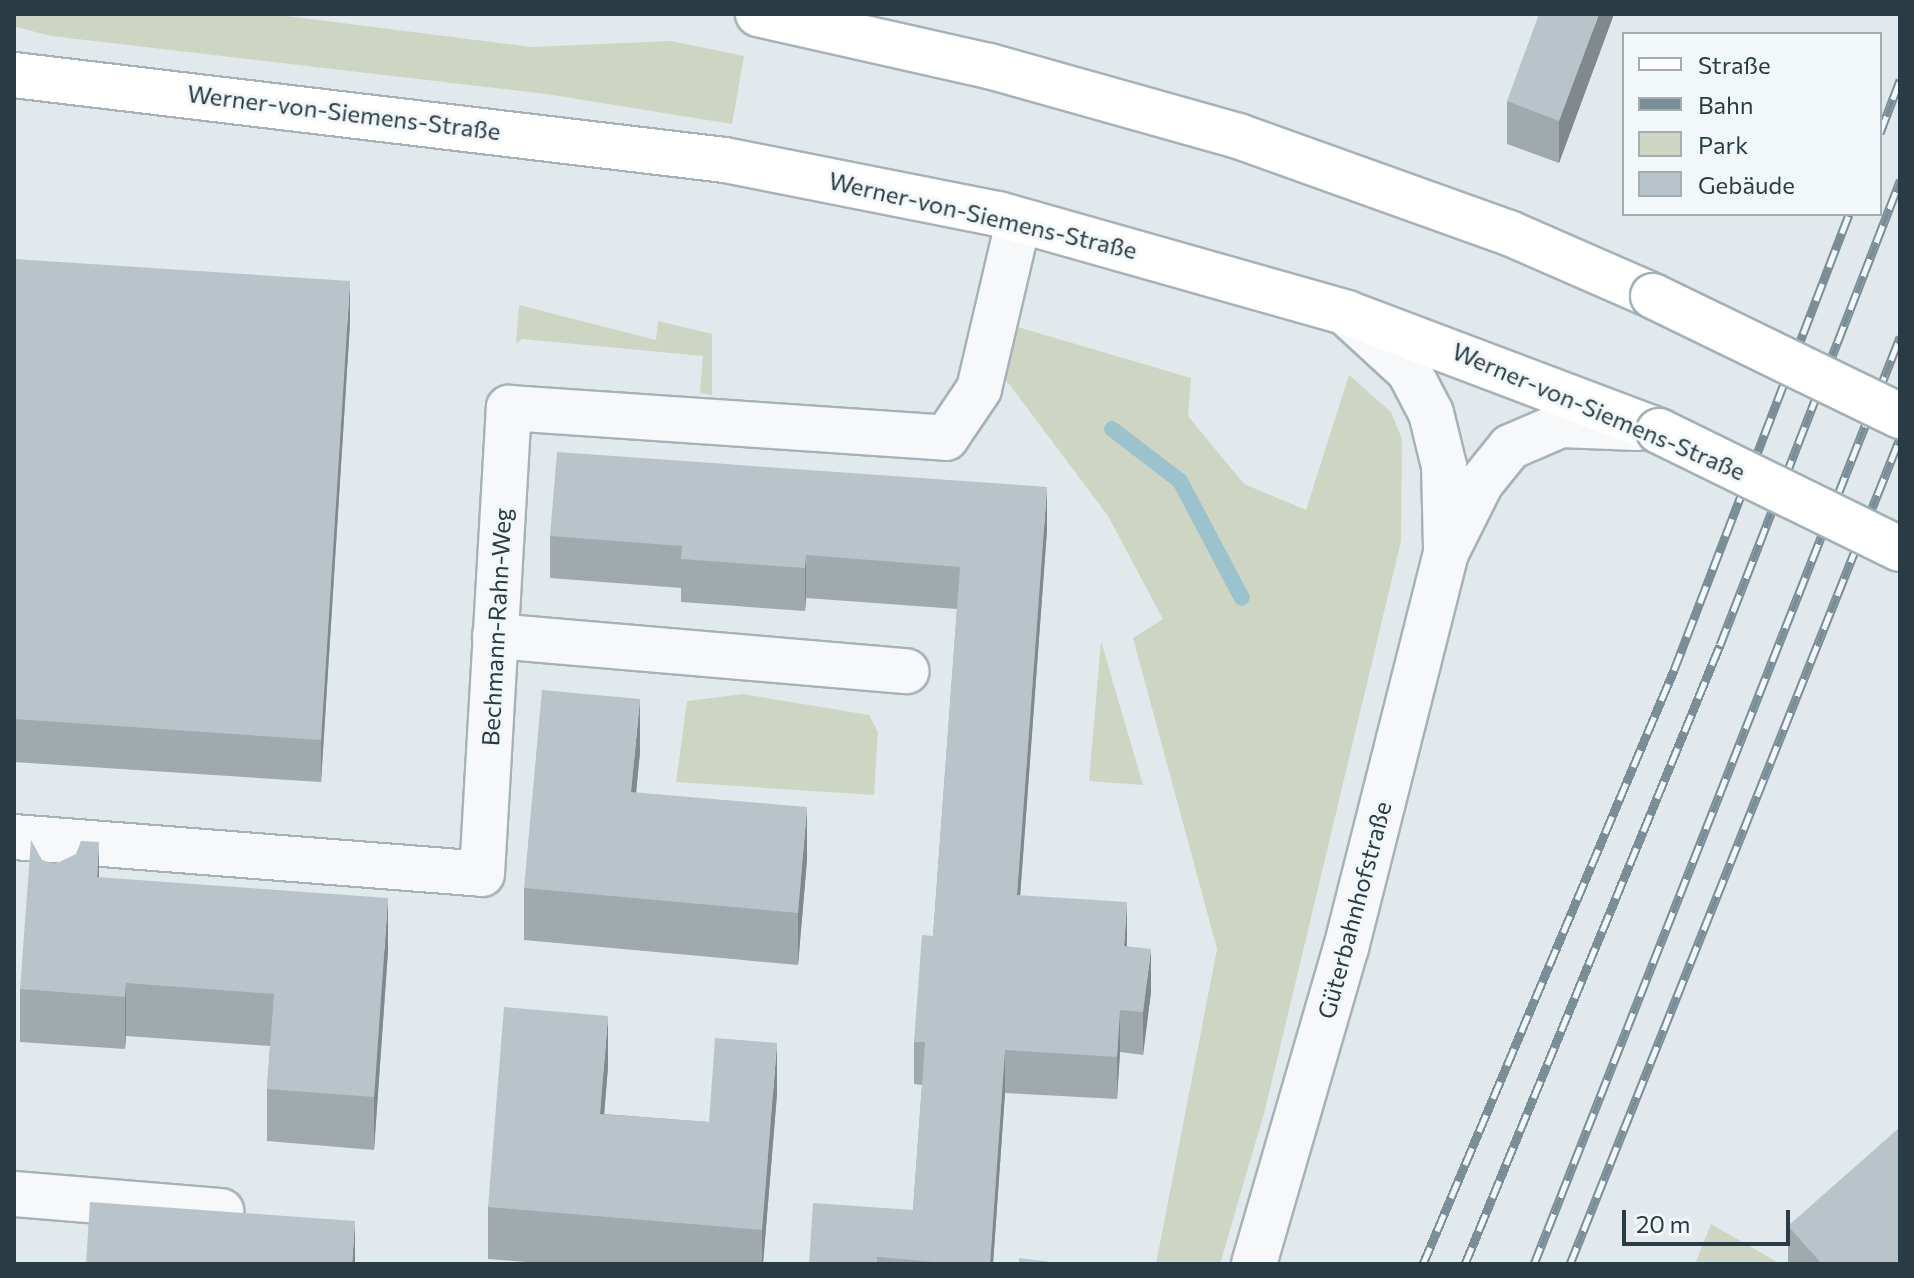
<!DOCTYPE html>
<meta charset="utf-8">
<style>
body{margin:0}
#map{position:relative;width:1914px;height:1278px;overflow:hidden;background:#e2e9ec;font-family:Commissioner,sans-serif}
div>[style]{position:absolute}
.green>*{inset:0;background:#ced6c3}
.stream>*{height:16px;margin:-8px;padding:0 8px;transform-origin:8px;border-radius:8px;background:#9bc3ce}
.roads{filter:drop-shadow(2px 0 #a7b2b7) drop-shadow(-2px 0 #a7b2b7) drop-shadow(0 2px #a7b2b7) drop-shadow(0 -2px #a7b2b7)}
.minor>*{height:44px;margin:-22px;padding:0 22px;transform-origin:22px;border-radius:22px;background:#f6f8f9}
.major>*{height:44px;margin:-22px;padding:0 22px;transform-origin:22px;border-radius:22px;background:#fff}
.rail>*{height:9px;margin-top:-4.5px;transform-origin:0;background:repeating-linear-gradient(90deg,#f2f7f9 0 18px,#7a8e97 0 36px);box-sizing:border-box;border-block:2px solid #7a8e97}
.bridges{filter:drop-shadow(2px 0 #a1b1b8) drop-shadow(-2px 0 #a1b1b8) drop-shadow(0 2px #a1b1b8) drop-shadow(0 -2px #a1b1b8)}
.major-bridge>*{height:44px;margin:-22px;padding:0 22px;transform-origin:22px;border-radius:22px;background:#fff}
.wall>*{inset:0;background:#9fa9ae}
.shaded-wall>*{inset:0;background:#82898d}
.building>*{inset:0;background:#b9c4ca}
span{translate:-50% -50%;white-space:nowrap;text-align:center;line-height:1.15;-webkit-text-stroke:6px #f2f7f9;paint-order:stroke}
.street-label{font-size:24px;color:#293c45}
.frame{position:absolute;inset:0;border:16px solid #293c45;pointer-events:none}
.legend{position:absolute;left:1622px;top:32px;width:260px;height:184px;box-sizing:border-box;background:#f2f7f9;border:2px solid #a2acb1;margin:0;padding:10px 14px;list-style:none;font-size:24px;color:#293c45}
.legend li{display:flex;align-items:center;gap:16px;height:40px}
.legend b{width:40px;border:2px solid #a2acb1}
.scale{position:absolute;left:1622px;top:1210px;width:168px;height:36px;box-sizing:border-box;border:4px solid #293c45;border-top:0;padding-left:10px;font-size:24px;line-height:28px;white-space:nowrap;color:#293c45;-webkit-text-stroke:6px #f2f7f9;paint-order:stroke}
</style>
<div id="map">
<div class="green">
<div style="clip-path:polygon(14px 14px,271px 14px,531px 47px,671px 41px,744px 56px,732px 124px,546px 94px,51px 36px,16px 27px)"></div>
<div style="clip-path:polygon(519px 305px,656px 340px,658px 321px,712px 334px,712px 395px,700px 393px,703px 356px,522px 339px,516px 344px)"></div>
<div style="clip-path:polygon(1014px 326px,1191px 378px,1188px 416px,1244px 484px,1306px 510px,1349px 375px,1391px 412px,1402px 439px,1401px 541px,1265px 1110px,1220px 1264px,1156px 1264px,1217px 949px,1133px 638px,1163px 619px,1108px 516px,1003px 376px)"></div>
<div style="clip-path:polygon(1101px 641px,1143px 785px,1089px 781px)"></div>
<div style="clip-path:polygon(743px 694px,869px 715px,878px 732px,874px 795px,676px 782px,687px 701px)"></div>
<div style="clip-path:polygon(1711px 1224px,1781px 1264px,1695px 1264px)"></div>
</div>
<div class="stream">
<div style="left:1112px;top:429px;width:86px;rotate:37.4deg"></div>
<div style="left:1180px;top:481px;width:132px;rotate:62.1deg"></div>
</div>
<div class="roads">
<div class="minor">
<div style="left:1347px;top:314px;width:84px;rotate:42.6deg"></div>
<div style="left:1409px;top:371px;width:47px;rotate:62.4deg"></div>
<div style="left:1431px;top:413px;width:55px;rotate:76.2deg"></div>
<div style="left:1444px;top:466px;width:81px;rotate:88.6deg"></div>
<div style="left:495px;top:636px;width:413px;rotate:4.9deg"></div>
<div style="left:14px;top:837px;width:469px;rotate:4.5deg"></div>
<div style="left:482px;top:874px;width:467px;rotate:-86.7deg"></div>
<div style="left:509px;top:408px;width:438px;rotate:3.9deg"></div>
<div style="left:946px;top:438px;width:59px;rotate:-56deg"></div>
<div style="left:979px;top:389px;width:157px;rotate:-76.8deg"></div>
<div style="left:14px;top:1194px;width:208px;rotate:4.7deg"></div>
<div style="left:1254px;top:1264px;width:329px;rotate:-73.8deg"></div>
<div style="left:1346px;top:948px;width:407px;rotate:-75.8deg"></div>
<div style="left:1446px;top:553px;width:78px;rotate:-63.4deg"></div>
<div style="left:1481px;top:483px;width:46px;rotate:-51.1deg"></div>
<div style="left:1510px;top:447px;width:56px;rotate:-23.3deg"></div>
<div style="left:1561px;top:425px;width:76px;rotate:2.3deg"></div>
</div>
<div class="major">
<div style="left:758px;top:14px;width:237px;rotate:12.7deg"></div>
<div style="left:989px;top:66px;width:259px;rotate:15.7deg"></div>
<div style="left:1238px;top:136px;width:288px;rotate:19.7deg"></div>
<div style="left:1509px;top:233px;width:157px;rotate:23.6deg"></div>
<div style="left:14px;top:75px;width:716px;rotate:6.82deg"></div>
<div style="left:725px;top:160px;width:278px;rotate:11.2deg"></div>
<div style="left:998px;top:214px;width:363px;rotate:15.8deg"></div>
<div style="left:1347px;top:313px;width:334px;rotate:20.7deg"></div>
</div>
</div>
<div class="rail">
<div style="left:1880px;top:133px;width:57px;rotate:-69.3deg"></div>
<div style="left:1423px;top:1264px;width:645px;rotate:-67.09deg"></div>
<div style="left:1674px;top:670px;width:488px;rotate:-69deg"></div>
<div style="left:1465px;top:1264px;width:669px;rotate:-67.61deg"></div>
<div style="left:1720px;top:645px;width:499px;rotate:-68.8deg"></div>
<div style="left:1534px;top:1264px;width:997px;rotate:-68.45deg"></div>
<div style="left:1570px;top:1264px;width:889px;rotate:-68.22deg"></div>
</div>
<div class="bridges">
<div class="major-bridge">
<div style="left:1653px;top:296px;width:275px;rotate:25.9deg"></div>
<div style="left:1659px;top:431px;width:268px;rotate:26.1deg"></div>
</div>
</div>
<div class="wall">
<div style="clip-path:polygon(1614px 14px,1559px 163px,1507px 144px,1507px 101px)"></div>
<div style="clip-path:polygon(14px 259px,350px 323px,321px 782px,14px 762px)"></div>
<div style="clip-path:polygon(1047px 530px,1020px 896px,1127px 946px,1151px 992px,1143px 1055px,1120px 1052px,1117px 1099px,1005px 1093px,993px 1264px,809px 1264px,913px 1210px,922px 1085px,914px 1084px,914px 1042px,933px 936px,957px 609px,806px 598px,805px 611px,681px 602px,681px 588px,550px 578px,550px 536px)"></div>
<div style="clip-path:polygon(640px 752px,636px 793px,807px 860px,798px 965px,524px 940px,524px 888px)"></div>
<div style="clip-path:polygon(99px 877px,388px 951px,374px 1150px,267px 1141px,267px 1089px,270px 1046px,126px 1036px,125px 1049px,20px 1042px,20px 989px)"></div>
<div style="clip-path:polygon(608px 1067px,604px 1114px,709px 1122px,777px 1094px,763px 1264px,552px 1264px,488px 1259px,488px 1207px)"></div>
<div style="clip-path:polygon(1788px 1226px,1900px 1264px,1788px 1264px)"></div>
</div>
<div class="shaded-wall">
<div style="clip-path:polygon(1599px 14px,1614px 14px,1559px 163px,1559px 121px)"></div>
<div style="clip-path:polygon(350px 281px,350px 323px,321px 782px,321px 740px)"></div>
<div style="clip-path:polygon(1047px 487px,1047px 530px,1017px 938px,1017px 895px)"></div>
<div style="clip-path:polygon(806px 555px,806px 598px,805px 611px,805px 568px)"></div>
<div style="clip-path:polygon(640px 699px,640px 752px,631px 845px,631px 792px)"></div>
<div style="clip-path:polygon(807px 807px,807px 860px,798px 965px,798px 913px)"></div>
<div style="clip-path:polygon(99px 842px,99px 895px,97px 877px)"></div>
<div style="clip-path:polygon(388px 898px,388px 951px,374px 1150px,374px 1097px)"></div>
<div style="clip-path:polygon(1127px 902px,1127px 945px,1124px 988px,1124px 946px)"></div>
<div style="clip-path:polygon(1151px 949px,1151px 992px,1143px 1055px,1143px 1012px)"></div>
<div style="clip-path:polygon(126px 983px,126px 1036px,125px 1049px,125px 997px)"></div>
<div style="clip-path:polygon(1120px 1010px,1120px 1052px,1117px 1099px,1117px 1057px)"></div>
<div style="clip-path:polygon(608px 1016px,608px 1067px,600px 1165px,600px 1114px)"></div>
<div style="clip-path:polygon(777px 1043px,777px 1094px,763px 1264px,762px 1264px,762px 1230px)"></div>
<div style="clip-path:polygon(1005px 1050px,1005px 1093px,993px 1264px,990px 1264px)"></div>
<div style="clip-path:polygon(355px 1221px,355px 1264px,352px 1264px)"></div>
</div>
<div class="building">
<div style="clip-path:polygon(1539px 14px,1599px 14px,1559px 121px,1507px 101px)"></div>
<div style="clip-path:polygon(14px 259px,350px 281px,321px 740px,14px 719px)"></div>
<div style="clip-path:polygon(557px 452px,1047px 487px,1017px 895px,1127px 902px,1124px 946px,1151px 949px,1143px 1012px,1120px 1010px,1117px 1057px,1005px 1050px,990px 1264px,958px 1264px,877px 1257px,877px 1264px,809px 1264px,813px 1203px,913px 1210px,925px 1042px,914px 1042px,922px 935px,933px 936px,960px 567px,806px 555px,805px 568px,681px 559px,682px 546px,550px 536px)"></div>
<div style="clip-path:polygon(542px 690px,640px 699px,631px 792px,807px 807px,798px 913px,524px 888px)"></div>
<div style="clip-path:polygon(31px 840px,42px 860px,55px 864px,76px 854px,81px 841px,99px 842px,97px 877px,388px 898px,374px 1097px,267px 1089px,274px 994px,126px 983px,125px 997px,20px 989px)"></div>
<div style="clip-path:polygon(504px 1007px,608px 1016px,600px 1114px,709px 1122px,715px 1038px,777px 1043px,762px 1230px,488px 1207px)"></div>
<div style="clip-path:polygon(1900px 1127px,1900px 1264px,1822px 1264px,1788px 1226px)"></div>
<div style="clip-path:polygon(90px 1202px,355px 1221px,352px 1264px,86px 1264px)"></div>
<div style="clip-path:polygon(1019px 1258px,1067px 1264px,1019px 1264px)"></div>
</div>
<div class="street-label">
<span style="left:344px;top:112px;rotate:7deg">Werner-von-Siemens-Straße</span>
<span style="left:983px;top:215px;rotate:13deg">Werner-von-Siemens-Straße</span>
<span style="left:1599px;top:411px;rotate:23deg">Werner-von-Siemens-Straße</span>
<span style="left:496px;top:627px;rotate:-87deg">Bechmann-Rahn-Weg</span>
<span style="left:1354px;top:910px;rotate:-75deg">Güterbahnhofstraße</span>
</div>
<div class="frame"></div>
<ul class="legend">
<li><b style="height:10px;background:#fff"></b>Straße</li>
<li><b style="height:10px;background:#7a8e97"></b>Bahn</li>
<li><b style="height:22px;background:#ced6c3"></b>Park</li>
<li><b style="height:22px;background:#b9c4ca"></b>Gebäude</li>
</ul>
<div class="scale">20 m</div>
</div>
